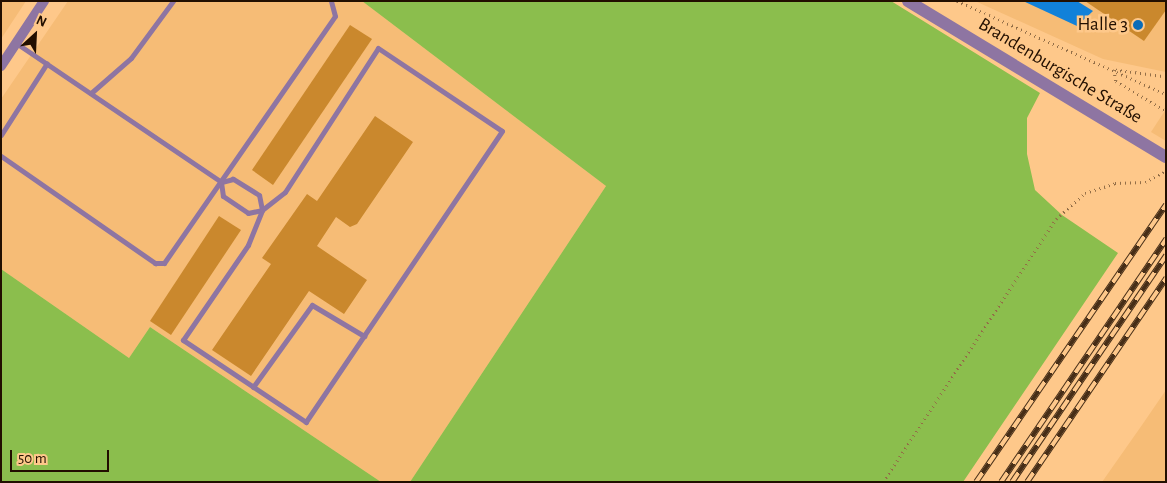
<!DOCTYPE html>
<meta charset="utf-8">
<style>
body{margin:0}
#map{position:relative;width:1167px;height:483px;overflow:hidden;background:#fec88a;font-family:"Alegreya Sans",sans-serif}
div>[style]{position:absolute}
.built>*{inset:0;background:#f6bc76}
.green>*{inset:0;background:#8bbe4d}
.water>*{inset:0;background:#1181d9}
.building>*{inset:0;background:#ca882d}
.path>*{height:2.5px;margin-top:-1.25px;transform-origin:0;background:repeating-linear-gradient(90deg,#936e47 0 1px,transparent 0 5px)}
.service>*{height:5px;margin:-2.5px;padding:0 2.5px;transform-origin:2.5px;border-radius:2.5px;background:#8e75a2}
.minor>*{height:10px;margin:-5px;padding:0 5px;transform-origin:5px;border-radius:5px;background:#8e75a2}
.tertiary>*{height:12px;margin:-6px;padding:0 6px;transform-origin:6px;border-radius:6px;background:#8e75a2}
.rail>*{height:5.5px;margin-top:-2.75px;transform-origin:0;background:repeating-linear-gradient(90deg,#fec88a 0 11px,#472e17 0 22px);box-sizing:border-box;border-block:1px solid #472e17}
.dots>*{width:14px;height:14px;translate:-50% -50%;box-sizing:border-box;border:2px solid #fec88a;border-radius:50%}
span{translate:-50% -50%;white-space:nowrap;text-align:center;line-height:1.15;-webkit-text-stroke:5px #fec88a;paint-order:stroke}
.poi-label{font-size:19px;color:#220f00}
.right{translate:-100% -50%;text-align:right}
.street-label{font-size:19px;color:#220f00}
.frame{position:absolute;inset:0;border:2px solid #220f00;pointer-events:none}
.north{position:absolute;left:10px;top:10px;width:50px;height:50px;-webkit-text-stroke:4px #fec88a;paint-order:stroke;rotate:25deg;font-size:14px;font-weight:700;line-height:20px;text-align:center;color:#220f00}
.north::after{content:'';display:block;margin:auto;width:18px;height:22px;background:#220f00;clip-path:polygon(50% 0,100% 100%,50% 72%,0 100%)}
.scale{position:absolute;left:10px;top:450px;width:99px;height:22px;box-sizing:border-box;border:2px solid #220f00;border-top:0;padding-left:6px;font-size:15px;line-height:18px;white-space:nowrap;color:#220f00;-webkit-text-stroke:4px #fec88a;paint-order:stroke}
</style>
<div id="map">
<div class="built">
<div style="clip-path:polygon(1px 1px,26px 1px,1px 39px)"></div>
<div style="clip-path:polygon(68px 1px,362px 1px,606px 186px,410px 482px,381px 482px,150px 327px,129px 358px,1px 269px,1px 99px)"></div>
<div style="clip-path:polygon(975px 1px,1166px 1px,1166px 72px,1103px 59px)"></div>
<div style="clip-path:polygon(1166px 109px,1166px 141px,1151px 132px)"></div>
<div style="clip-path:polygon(1166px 390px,1166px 482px,1102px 482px,1142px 425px)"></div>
</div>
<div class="green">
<div style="clip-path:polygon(362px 1px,891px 1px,1040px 93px,1027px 118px,1027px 154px,1035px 190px,1062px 215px,1118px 253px,963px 482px,410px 482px,606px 186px)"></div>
<div style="clip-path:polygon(1px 269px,129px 358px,150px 327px,381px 482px,1px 482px)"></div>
</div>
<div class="water">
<div style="clip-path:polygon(1023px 1px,1077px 1px,1093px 11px,1077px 26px)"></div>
</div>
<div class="building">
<div style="clip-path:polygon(1085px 1px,1166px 1px,1166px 10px,1144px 41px)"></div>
<div style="clip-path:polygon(350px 25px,372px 39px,273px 185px,252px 170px)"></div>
<div style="clip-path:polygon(375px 116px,413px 142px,357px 224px,350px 227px,336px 217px,317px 246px,367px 280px,344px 314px,309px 291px,251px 376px,212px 350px,271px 264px,262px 258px,281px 231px,307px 194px,317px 201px)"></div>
<div style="clip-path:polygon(219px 216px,241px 230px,171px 335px,150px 321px)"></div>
</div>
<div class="path">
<div style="left:957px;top:1px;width:229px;rotate:24deg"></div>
<div style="left:1166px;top:77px;width:52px;rotate:-172.3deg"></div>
<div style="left:1114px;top:70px;width:11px;rotate:80deg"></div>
<div style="left:1116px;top:81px;width:58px;rotate:31deg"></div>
<div style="left:883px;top:482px;width:315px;rotate:-56.7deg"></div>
<div style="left:1056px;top:219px;width:39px;rotate:-42deg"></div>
<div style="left:1085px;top:193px;width:32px;rotate:-18deg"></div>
<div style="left:1115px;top:183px;width:30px;rotate:-2deg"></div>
<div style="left:1145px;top:182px;width:24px;rotate:-28deg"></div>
</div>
<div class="service">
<div style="left:16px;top:43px;width:248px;rotate:34.1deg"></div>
<div style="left:221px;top:182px;width:14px;rotate:82deg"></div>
<div style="left:223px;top:196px;width:30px;rotate:34deg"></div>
<div style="left:248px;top:213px;width:14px;rotate:-12deg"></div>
<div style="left:262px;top:210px;width:15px;rotate:-101deg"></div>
<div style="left:259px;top:195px;width:31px;rotate:-148deg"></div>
<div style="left:233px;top:179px;width:11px;rotate:165deg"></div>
<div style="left:378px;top:48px;width:149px;rotate:33.8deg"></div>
<div style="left:502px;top:131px;width:351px;rotate:124deg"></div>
<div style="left:306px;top:422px;width:148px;rotate:-146.3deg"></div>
<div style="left:183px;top:340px;width:115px;rotate:-55.6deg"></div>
<div style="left:248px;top:245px;width:38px;rotate:-68deg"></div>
<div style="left:262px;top:210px;width:29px;rotate:-38deg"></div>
<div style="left:285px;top:192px;width:171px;rotate:-57.1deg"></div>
<div style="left:91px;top:93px;width:53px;rotate:-41.2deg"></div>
<div style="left:131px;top:58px;width:71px;rotate:-53.6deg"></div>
<div style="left:1px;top:135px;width:85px;rotate:-57.4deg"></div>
<div style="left:1px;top:156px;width:188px;rotate:34.8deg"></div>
<div style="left:155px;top:263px;width:9px"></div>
<div style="left:164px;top:263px;width:300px;rotate:-55.3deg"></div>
<div style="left:335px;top:16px;width:16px;rotate:-105deg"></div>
<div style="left:253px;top:387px;width:101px;rotate:-54.3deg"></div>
<div style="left:312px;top:305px;width:61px;rotate:30.8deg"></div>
</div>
<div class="minor">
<div style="left:1px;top:66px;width:78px;rotate:-56.5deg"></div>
</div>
<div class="tertiary">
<div style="left:908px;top:1px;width:301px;rotate:31.2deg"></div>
</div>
<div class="rail">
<div style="left:976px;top:482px;width:336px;rotate:-55.6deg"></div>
<div style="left:1001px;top:482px;width:294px;rotate:-55.8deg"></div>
<div style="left:1012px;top:482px;width:274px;rotate:-55.8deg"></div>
<div style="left:1027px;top:482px;width:247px;rotate:-55.7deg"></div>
</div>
<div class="dots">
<div style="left:1138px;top:25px;background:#0a6cb8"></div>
</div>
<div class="poi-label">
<span class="right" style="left:1128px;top:25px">Halle 3</span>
</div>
<div class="street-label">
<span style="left:1060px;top:71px;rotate:31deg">Brandenburgische Straße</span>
</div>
<div class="frame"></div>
<div class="north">N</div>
<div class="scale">50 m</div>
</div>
